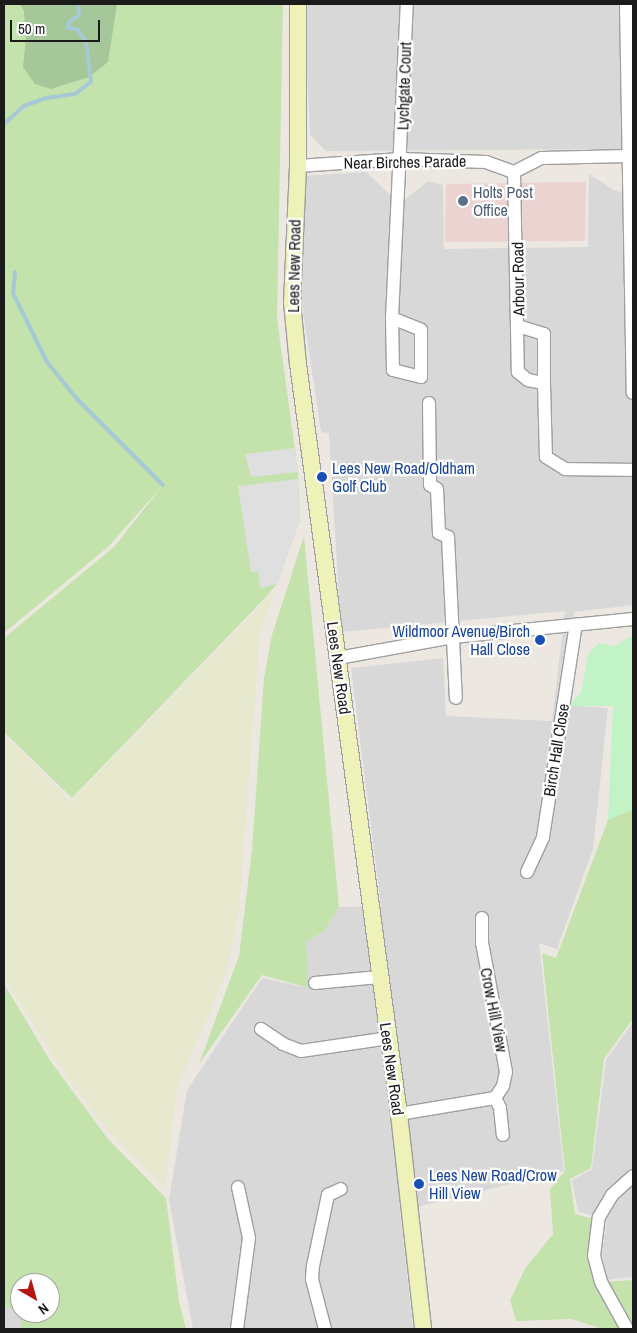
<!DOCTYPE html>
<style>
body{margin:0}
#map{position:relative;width:637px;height:1333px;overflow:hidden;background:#ece8e1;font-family:"Archivo Narrow",sans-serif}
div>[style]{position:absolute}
.residential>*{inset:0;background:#d9d8d8}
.commercial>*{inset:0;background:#ebd3d2}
.farmland>*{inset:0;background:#e6e9ce}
.grass>*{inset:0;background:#c4e2ab}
.forest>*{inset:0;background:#a6c79a}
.park>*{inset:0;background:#c1f3c6}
.parking>*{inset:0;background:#dfdfdf}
.stream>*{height:4px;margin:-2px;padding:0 2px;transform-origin:2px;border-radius:2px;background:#a5c9d5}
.roads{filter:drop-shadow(1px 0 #9f9f9f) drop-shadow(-1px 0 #9f9f9f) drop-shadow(0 1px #9f9f9f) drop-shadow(0 -1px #9f9f9f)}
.street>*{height:12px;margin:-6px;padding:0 6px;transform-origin:6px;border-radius:6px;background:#fff}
.secondary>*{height:16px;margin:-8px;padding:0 8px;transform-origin:8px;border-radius:8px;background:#eef2b9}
.dots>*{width:14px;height:14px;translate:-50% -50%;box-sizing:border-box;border:2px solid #fff;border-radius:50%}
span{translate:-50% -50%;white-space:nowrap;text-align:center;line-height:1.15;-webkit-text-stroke:4.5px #fff;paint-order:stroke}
.street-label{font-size:16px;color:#1b1b1b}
.service-label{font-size:16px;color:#4e5e75}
.left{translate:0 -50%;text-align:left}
.transit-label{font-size:16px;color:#164399}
.right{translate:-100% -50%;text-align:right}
.frame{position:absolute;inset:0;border:5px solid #1b1b1b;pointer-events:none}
.north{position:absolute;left:10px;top:1273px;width:50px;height:50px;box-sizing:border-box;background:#fff;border:1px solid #a4a4a4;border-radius:50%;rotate:142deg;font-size:14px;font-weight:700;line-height:20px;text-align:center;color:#1b1b1b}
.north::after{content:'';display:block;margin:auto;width:18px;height:22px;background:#b31713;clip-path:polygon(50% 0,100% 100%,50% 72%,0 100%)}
.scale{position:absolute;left:10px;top:20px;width:90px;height:22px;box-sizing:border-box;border:2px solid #1b1b1b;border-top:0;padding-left:6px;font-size:15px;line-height:18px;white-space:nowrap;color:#1b1b1b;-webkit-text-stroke:4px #fff;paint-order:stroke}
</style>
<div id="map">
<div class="residential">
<div style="clip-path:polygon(304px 4px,633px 4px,633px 106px,621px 107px,622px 149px,326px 151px,310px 135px)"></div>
<div style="clip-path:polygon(366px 172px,400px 204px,428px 181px,443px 185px,444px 249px,588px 247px,589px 174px,614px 190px,633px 196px,633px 605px,574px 612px,564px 705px,608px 708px,593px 849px,557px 949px,539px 943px,564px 1171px,400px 1211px,413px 1329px,193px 1329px,169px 1200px,187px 1090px,262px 978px,309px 988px,305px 942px,324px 931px,339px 907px,381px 906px,351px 668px,443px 658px,446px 716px,552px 721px,565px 611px,341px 632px,329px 433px,321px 432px,298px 277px,303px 176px)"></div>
<div style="clip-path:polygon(633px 1022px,633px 1277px,606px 1280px,602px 1252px,607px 1221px,578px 1211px,572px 1180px,592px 1169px,606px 1060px)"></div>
<div style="clip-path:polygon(4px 1305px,23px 1314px,22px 1329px,4px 1329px)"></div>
</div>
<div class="commercial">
<div style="clip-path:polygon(586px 182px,585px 241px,445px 242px,446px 184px)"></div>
</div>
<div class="farmland">
<div style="clip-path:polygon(275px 590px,260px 634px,239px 909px,228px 969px,177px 1088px,165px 1189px,110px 1134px,58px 1064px,4px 978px,4px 734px,71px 801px)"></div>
</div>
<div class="grass">
<div style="clip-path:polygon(4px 4px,283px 4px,277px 319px,298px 472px,300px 520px,277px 584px,263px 600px,72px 798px,4px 732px,4px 638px,114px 547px,162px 486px,109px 546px,4px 633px)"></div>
<div style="clip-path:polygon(304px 536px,339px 907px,324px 931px,306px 942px,309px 988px,262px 975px,199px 1064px,239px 956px,252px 850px,264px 678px,272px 635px)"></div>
<div style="clip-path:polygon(633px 809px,633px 1019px,604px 1059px,591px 1168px,570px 1179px,575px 1214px,604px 1222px,599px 1250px,605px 1282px,633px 1280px,633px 1329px,602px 1329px,572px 1319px,516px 1321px,510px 1300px,526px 1267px,553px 1234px,550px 1189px,565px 1171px,542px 953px,556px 958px,608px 820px)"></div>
<div style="clip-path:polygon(4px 984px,51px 1062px,108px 1139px,166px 1198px,179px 1302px,186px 1329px,22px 1329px,21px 1313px,50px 1313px,50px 1283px,20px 1283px,20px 1313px,4px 1305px)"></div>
</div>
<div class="forest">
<div style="clip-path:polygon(20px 4px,117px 4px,108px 62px,89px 77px,51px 89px,35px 84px,23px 67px,26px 37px,24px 11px)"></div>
</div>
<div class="park">
<div style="clip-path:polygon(633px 635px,633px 809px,608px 820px,613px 706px,568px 706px,581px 693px,588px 654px,599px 643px,615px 646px)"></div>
</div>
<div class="parking">
<div style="clip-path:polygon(294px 448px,298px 472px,251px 477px,245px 454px)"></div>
<div style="clip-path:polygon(298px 479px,300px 520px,277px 584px,260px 588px,258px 571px,251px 572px,238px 486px)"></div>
</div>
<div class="stream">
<div style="left:4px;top:124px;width:27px;rotate:-42deg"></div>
<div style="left:24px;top:106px;width:23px;rotate:-20deg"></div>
<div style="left:46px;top:98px;width:29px;rotate:-8deg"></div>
<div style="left:75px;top:94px;width:20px;rotate:-37deg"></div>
<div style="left:91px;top:82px;width:40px;rotate:-97.1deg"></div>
<div style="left:86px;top:42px;width:16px;rotate:-125deg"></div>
<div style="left:77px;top:29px;width:10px;rotate:-174deg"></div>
<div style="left:67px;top:28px;width:6px;rotate:-72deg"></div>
<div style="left:69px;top:22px;width:12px;rotate:-35deg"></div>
<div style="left:79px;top:15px;width:11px;rotate:-95deg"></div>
<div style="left:15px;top:272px;width:21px;rotate:95deg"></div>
<div style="left:13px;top:293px;width:77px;rotate:63.8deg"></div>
<div style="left:47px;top:362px;width:49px;rotate:50.8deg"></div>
<div style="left:78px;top:400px;width:120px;rotate:45deg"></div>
</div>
<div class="roads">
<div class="street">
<div style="left:626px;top:4px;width:389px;rotate:89deg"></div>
<div style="left:298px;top:166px;width:103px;rotate:-3.9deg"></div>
<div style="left:401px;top:159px;width:85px;rotate:2deg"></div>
<div style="left:486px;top:162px;width:30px;rotate:20deg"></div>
<div style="left:514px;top:172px;width:31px;rotate:-27deg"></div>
<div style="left:542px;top:158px;width:86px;rotate:-1.3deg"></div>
<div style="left:514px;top:172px;width:200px;rotate:88.9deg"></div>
<div style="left:518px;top:372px;width:13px;rotate:39deg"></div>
<div style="left:528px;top:380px;width:16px;rotate:11deg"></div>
<div style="left:544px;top:383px;width:74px;rotate:88.5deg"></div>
<div style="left:546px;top:457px;width:22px;rotate:32deg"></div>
<div style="left:565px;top:469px;width:68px;rotate:0.8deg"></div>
<div style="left:392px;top:318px;width:31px;rotate:22deg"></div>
<div style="left:421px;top:330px;width:47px;rotate:90deg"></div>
<div style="left:421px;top:377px;width:29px;rotate:-166deg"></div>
<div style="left:393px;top:370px;width:52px;rotate:-91.1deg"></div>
<div style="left:392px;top:318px;width:314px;rotate:-87.3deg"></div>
<div style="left:518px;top:326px;width:27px;rotate:17deg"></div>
<div style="left:544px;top:334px;width:49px;rotate:90deg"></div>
<div style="left:429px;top:403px;width:82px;rotate:89.3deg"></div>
<div style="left:430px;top:485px;width:8px;rotate:30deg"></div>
<div style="left:437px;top:489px;width:44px;rotate:87.4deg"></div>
<div style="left:439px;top:533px;width:10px;rotate:24deg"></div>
<div style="left:448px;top:537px;width:161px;rotate:87.2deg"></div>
<div style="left:338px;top:658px;width:117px;rotate:-10.3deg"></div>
<div style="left:453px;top:637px;width:181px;rotate:-5.7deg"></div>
<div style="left:527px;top:872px;width:38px;rotate:-65deg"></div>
<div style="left:543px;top:837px;width:215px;rotate:-81.2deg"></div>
<div style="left:315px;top:983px;width:64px;rotate:-5.4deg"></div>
<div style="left:261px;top:1029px;width:27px;rotate:34deg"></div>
<div style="left:283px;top:1044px;width:19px;rotate:21deg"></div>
<div style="left:301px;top:1051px;width:89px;rotate:-8.4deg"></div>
<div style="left:495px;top:1098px;width:11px;rotate:63deg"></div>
<div style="left:500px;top:1108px;width:27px;rotate:84deg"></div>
<div style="left:399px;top:1114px;width:97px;rotate:-9.5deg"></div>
<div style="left:495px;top:1098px;width:14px;rotate:-56deg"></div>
<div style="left:503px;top:1086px;width:14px;rotate:-78deg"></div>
<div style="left:506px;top:1072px;width:131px;rotate:-100.5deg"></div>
<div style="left:482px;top:943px;width:25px;rotate:-90deg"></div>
<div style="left:237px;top:1329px;width:92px;rotate:-82.5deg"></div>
<div style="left:249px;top:1238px;width:52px;rotate:-102.2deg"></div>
<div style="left:325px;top:1329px;width:52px;rotate:-104.6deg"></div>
<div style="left:312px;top:1279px;width:13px;rotate:-86deg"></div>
<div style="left:313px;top:1266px;width:73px;rotate:-78.1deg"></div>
<div style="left:328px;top:1195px;width:14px;rotate:-25deg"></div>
<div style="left:627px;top:1329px;width:54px;rotate:-119deg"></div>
<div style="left:601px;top:1282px;width:27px;rotate:-105deg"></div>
<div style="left:594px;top:1256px;width:39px;rotate:-83deg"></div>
<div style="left:599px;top:1217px;width:26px;rotate:-59deg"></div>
<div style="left:612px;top:1195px;width:28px;rotate:-42deg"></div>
</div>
<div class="secondary">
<div style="left:298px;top:4px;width:162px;rotate:90deg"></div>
<div style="left:298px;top:166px;width:136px;rotate:92.5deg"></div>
<div style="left:292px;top:302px;width:62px;rotate:84.5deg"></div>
<div style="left:298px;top:364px;width:757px;rotate:82.33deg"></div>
<div style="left:399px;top:1114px;width:216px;rotate:83.6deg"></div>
</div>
</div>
<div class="dots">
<div style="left:463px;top:201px;background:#5c6f8a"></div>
<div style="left:322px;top:477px;background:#1a4fb4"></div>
<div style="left:540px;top:640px;background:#1a4fb4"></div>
<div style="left:419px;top:1184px;background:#1a4fb4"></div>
</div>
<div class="street-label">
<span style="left:404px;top:86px;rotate:-88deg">Lychgate Court</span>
<span style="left:405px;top:162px;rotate:-1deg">Near Birches Parade</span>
<span style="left:294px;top:266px;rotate:-89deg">Lees New Road</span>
<span style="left:518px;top:279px;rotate:-91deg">Arbour Road</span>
<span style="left:339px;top:668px;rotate:82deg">Lees New Road</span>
<span style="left:556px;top:750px;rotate:-81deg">Birch Hall Close</span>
<span style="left:494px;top:1010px;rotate:79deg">Crow Hill View</span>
<span style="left:392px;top:1069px;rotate:82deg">Lees New Road</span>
</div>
<div class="service-label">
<span class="left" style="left:473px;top:201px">Holts Post<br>Office</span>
</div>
<div class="transit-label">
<span class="left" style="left:332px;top:477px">Lees New Road/Oldham<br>Golf Club</span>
<span class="right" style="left:530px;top:640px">Wildmoor Avenue/Birch<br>Hall Close</span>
<span class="left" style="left:429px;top:1184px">Lees New Road/Crow<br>Hill View</span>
</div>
<div class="frame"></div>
<div class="north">N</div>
<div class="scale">50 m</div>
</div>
